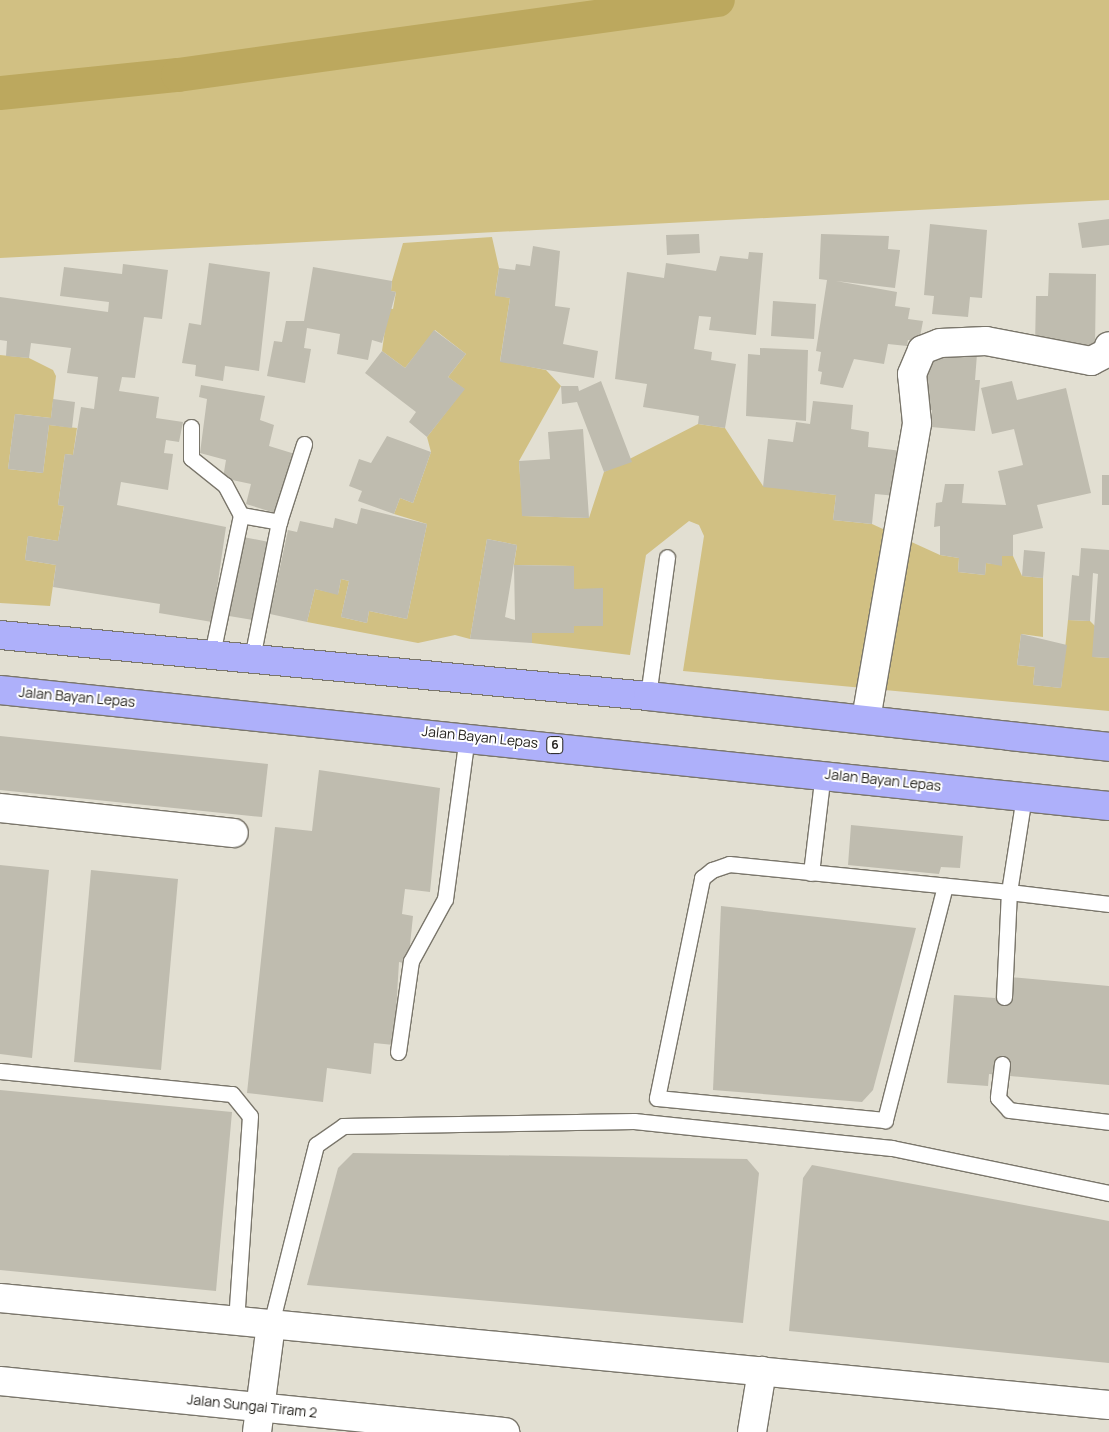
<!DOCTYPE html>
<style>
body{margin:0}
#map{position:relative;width:1109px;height:1432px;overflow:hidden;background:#e2dfd2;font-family:Manrope,sans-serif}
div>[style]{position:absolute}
.green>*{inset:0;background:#d1c083}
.canal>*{height:34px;margin:-17px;padding:0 17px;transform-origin:17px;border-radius:17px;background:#bca85e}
.building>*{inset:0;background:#bfbcaf}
.roads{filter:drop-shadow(1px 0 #7a766b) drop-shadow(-1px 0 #7a766b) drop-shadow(0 1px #7a766b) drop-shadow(0 -1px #7a766b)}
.service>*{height:15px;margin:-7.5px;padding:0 7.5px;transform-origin:7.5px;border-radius:7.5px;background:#fff}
.minor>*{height:28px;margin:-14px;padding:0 14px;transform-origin:14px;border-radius:14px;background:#fff}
.trunk>*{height:28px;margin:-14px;padding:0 14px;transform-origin:14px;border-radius:14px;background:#aeb0fa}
span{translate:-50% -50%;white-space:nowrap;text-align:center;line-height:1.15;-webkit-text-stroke:4px #fff;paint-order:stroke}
.shield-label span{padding:1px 4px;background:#fff;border:1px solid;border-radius:4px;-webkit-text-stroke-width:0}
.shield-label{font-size:12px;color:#23211c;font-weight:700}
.street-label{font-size:14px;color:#23211c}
</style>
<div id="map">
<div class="green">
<div style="clip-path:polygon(0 0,1109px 0,1109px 200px,0 258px)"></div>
<div style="clip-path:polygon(492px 237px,499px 268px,495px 295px,510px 298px,500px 361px,546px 370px,561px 386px,519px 461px,523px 516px,589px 518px,604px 472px,698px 424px,725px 428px,763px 486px,836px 495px,833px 520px,872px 524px,940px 555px,959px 558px,958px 572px,985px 575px,986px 563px,1002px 565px,1002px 556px,1013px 556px,1022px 576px,1043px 578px,1043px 637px,1021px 634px,1017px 665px,1035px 667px,1033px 685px,1061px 688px,1068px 620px,1090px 621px,1095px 626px,1093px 657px,1109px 658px,1109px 711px,683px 671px,704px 536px,699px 525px,689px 521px,646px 555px,630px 655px,532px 643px,532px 633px,574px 633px,574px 626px,603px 626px,603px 589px,574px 589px,574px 566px,514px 565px,517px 545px,487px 539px,470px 639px,455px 635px,418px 643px,307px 622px,315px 589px,338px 594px,341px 579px,349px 581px,341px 617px,367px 623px,369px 611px,407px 619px,427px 524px,394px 514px,400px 498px,413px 503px,431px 452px,427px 437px,464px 389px,448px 377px,466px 354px,435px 330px,405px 368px,382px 351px,388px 308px,393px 309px,396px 292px,391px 291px,392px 281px,403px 243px)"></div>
<div style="clip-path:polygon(0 355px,29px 358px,53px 370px,56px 376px,51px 418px,15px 414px,8px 469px,43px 473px,49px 425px,77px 428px,73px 455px,65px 454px,58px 505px,64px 506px,58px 541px,28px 536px,25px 560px,56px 565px,50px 606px,0 603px)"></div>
</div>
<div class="canal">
<div style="left:0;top:93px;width:179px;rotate:-5.8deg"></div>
<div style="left:178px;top:75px;width:545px;rotate:-7.91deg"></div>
</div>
<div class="building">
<div style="clip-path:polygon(1109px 219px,1109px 245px,1082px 248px,1078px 223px)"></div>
<div style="clip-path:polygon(930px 224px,987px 230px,982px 298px,970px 297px,968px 317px,932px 314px,934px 296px,924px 295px)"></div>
<div style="clip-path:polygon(699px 234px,700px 253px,667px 255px,666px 235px)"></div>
<div style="clip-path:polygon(821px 234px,889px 236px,888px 249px,900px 250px,895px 288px,836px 281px,897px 292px,895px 306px,910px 308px,908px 319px,923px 321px,919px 342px,908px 340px,907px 346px,888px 344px,884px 364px,854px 359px,843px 388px,820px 384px,822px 372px,818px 371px,821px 352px,816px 351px,827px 280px,819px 279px)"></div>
<div style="clip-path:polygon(533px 246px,560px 251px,555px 306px,570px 308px,563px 344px,598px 351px,594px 378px,500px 362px,510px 298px,495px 296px,499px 268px,515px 270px,516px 264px,530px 266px)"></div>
<div style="clip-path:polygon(749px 252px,763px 253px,756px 335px,709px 330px,711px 317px,699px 316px,694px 349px,712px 352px,711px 360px,736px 364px,725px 428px,698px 424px,699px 416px,643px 407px,647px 384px,615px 379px,627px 272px,664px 278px,666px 263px,716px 271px,720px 256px,748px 259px)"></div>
<div style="clip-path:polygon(209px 263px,270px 272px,259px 371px,225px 366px,223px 381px,195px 376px,196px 365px,182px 363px,189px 323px,201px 325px)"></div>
<div style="clip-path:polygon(123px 264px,168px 270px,162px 319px,144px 317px,135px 378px,122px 377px,119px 391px,159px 397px,156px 418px,183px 422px,179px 442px,166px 440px,164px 453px,173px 454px,168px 490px,121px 482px,117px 505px,226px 527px,212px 622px,159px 613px,160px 604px,53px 587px,56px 565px,25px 560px,28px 536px,58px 541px,64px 506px,58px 505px,65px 454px,73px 455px,81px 407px,94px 409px,98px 377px,67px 373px,71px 348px,31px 343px,29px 358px,6px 356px,7px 341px,0 340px,0 297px,108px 312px,109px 302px,60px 296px,64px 267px,122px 274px)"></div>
<div style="clip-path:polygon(313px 267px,392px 281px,391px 291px,396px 292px,382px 343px,372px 340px,368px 360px,337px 354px,340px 334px,307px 328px,304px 348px,311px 349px,305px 383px,267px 376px,274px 341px,282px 342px,286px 321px,304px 321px)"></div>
<div style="clip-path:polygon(1049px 273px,1096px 274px,1095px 347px,1035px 346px,1036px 296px,1048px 296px)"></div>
<div style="clip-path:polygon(773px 301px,816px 304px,814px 339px,771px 336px)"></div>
<div style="clip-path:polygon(434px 330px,466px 354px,448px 377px,465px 389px,427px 437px,409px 422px,416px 412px,365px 373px,382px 351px,405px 368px)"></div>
<div style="clip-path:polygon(760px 348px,808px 350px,806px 421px,746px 416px,748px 354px,760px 355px)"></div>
<div style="clip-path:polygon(929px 350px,977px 354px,975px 380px,980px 380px,975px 431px,931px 427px,932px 410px,919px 409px)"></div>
<div style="clip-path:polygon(601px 381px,632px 462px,604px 472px,577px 402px,562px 404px,561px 386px,578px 386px,579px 391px)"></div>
<div style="clip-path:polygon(1012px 381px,1017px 400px,1066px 388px,1091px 493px,1037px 505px,1043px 528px,1013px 535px,1013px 556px,1002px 556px,1002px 566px,986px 563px,985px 575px,958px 572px,959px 558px,940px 555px,940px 526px,934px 527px,936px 503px,942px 502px,945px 484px,964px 484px,962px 503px,1006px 505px,998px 471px,1023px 465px,1014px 429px,992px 434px,981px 388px)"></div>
<div style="clip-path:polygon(201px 385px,265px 396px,260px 420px,274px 425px,269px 446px,295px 454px,275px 513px,246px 504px,251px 484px,223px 478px,226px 460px,200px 453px,207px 399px,199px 397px)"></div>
<div style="clip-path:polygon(53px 399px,75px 402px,72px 428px,49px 425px,43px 473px,8px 469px,15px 414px,51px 418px)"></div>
<div style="clip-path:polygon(813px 401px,853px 405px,851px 429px,869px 432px,868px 447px,902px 451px,897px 496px,875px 494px,872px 524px,833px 520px,836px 495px,763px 487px,768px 439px,793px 442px,796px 422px,810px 424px)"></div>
<div style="clip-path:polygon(583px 429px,589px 518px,522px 516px,519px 461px,550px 459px,548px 432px)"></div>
<div style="clip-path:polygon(387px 436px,431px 452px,413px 503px,400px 498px,394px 514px,358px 501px,362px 491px,349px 486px,359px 459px,371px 463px)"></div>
<div style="clip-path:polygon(1102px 475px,1109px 475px,1109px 505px,1102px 505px)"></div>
<div style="clip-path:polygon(361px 508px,427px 524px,407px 619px,369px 611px,367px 623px,341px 617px,349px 581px,341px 579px,338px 595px,315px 589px,307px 622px,270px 614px,288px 530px,297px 532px,300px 521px,333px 528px,335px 518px,357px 524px)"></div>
<div style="clip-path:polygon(243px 537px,269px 542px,253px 620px,229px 616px)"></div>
<div style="clip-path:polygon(487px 539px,517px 545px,505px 617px,515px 620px,514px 565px,574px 566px,574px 589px,603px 588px,603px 626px,574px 626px,574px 633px,532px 633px,532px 643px,470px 639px)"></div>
<div style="clip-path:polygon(1081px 548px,1109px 550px,1109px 658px,1092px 657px,1098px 574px,1093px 573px,1090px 621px,1068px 620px,1072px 575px,1079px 576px)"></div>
<div style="clip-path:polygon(1024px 550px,1045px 552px,1043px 578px,1022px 576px)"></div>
<div style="clip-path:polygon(1021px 634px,1067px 645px,1061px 688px,1033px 685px,1035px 667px,1017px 665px)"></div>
<div style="clip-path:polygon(0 736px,268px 764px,262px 817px,0 790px)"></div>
<div style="clip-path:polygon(319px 770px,440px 788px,430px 892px,405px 889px,402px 914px,413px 916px,408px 964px,399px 962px,394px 1045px,374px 1043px,371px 1074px,327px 1068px,323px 1102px,247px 1093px,275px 827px,312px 831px)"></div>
<div style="clip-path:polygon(851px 825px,963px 836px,960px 868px,941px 867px,939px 874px,848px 865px)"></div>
<div style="clip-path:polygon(0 865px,49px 870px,32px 1058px,0 1054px)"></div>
<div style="clip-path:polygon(91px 870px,178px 879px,161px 1070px,74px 1062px)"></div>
<div style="clip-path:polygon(721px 906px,916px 928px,873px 1090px,862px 1102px,713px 1090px)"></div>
<div style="clip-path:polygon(998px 976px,1109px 986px,1109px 1085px,989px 1074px,988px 1086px,947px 1083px,954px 995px,995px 998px)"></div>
<div style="clip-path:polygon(0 1090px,232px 1112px,216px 1291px,0 1270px)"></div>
<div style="clip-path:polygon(353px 1153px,747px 1159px,759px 1173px,743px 1323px,307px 1285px,338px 1168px)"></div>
<div style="clip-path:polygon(812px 1165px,1109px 1221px,1109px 1363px,789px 1331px,803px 1178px)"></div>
</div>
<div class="roads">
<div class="service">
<div style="left:191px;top:427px;width:31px;rotate:90deg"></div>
<div style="left:191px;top:458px;width:43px;rotate:38.5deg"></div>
<div style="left:225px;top:485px;width:34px;rotate:62deg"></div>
<div style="left:241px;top:515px;width:142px;rotate:101.8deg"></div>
<div style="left:241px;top:515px;width:39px;rotate:10deg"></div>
<div style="left:252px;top:658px;width:139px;rotate:-78.8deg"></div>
<div style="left:279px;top:522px;width:82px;rotate:-72.2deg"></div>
<div style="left:648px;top:696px;width:140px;rotate:-82.2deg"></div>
<div style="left:811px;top:873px;width:101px;rotate:-83.2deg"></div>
<div style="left:945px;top:886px;width:242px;rotate:104.4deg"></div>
<div style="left:885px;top:1120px;width:229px;rotate:-174.5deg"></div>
<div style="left:657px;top:1098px;width:225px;rotate:-78.4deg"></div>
<div style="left:702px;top:878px;width:13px;rotate:-39deg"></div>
<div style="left:712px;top:870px;width:18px;rotate:-19deg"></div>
<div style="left:729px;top:864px;width:281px;rotate:5.7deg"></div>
<div style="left:1009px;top:892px;width:101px;rotate:6.8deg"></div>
<div style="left:1004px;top:997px;width:105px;rotate:-87.3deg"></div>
<div style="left:1009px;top:892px;width:97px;rotate:-81.1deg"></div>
<div style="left:398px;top:1052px;width:92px;rotate:-81.9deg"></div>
<div style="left:411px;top:961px;width:71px;rotate:-61.3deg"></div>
<div style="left:445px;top:899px;width:164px;rotate:-82.3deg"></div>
<div style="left:1002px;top:1064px;width:34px;rotate:97deg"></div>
<div style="left:998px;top:1098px;width:16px;rotate:47deg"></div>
<div style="left:1009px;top:1110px;width:101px;rotate:6.8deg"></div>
<div style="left:0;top:1071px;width:233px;rotate:5.7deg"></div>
<div style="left:232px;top:1094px;width:28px;rotate:51deg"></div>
<div style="left:250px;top:1116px;width:204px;rotate:93.9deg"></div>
<div style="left:271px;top:1324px;width:185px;rotate:-75.9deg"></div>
<div style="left:316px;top:1145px;width:33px;rotate:-35deg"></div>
<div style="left:343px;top:1126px;width:291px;rotate:-1deg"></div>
<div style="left:634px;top:1121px;width:259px;rotate:6deg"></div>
<div style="left:892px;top:1148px;width:222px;rotate:11.7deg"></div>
</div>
<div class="minor">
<div style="left:866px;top:719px;width:300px;rotate:-80.2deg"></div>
<div style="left:917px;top:423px;width:49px;rotate:-95.8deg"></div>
<div style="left:912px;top:374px;width:26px;rotate:-67deg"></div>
<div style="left:922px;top:350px;width:19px;rotate:-21deg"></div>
<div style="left:940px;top:343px;width:46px;rotate:-2.5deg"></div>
<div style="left:986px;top:341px;width:107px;rotate:10.8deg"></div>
<div style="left:1091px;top:361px;width:18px;rotate:-27deg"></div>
<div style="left:1107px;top:353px;width:7px;rotate:-74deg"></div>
<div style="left:0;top:808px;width:235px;rotate:6.1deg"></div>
<div style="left:0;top:1298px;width:1114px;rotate:5.51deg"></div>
<div style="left:0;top:1381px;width:508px;rotate:5.77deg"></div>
<div style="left:257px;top:1432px;width:109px;rotate:-82.6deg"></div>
<div style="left:752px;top:1432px;width:62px;rotate:-80.7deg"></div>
</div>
<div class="trunk">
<div style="left:0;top:635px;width:651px;rotate:5.38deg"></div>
<div style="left:648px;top:696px;width:464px;rotate:6.3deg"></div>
<div style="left:0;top:690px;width:1115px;rotate:5.97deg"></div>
</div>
</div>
<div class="shield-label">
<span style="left:555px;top:745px">6</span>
</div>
<div class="street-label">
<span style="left:77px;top:697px;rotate:5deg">Jalan Bayan Lepas</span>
<span style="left:480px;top:737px;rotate:6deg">Jalan Bayan Lepas</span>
<span style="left:883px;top:780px;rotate:6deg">Jalan Bayan Lepas</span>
<span style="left:252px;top:1406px;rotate:6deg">Jalan Sungai Tiram 2</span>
</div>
</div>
